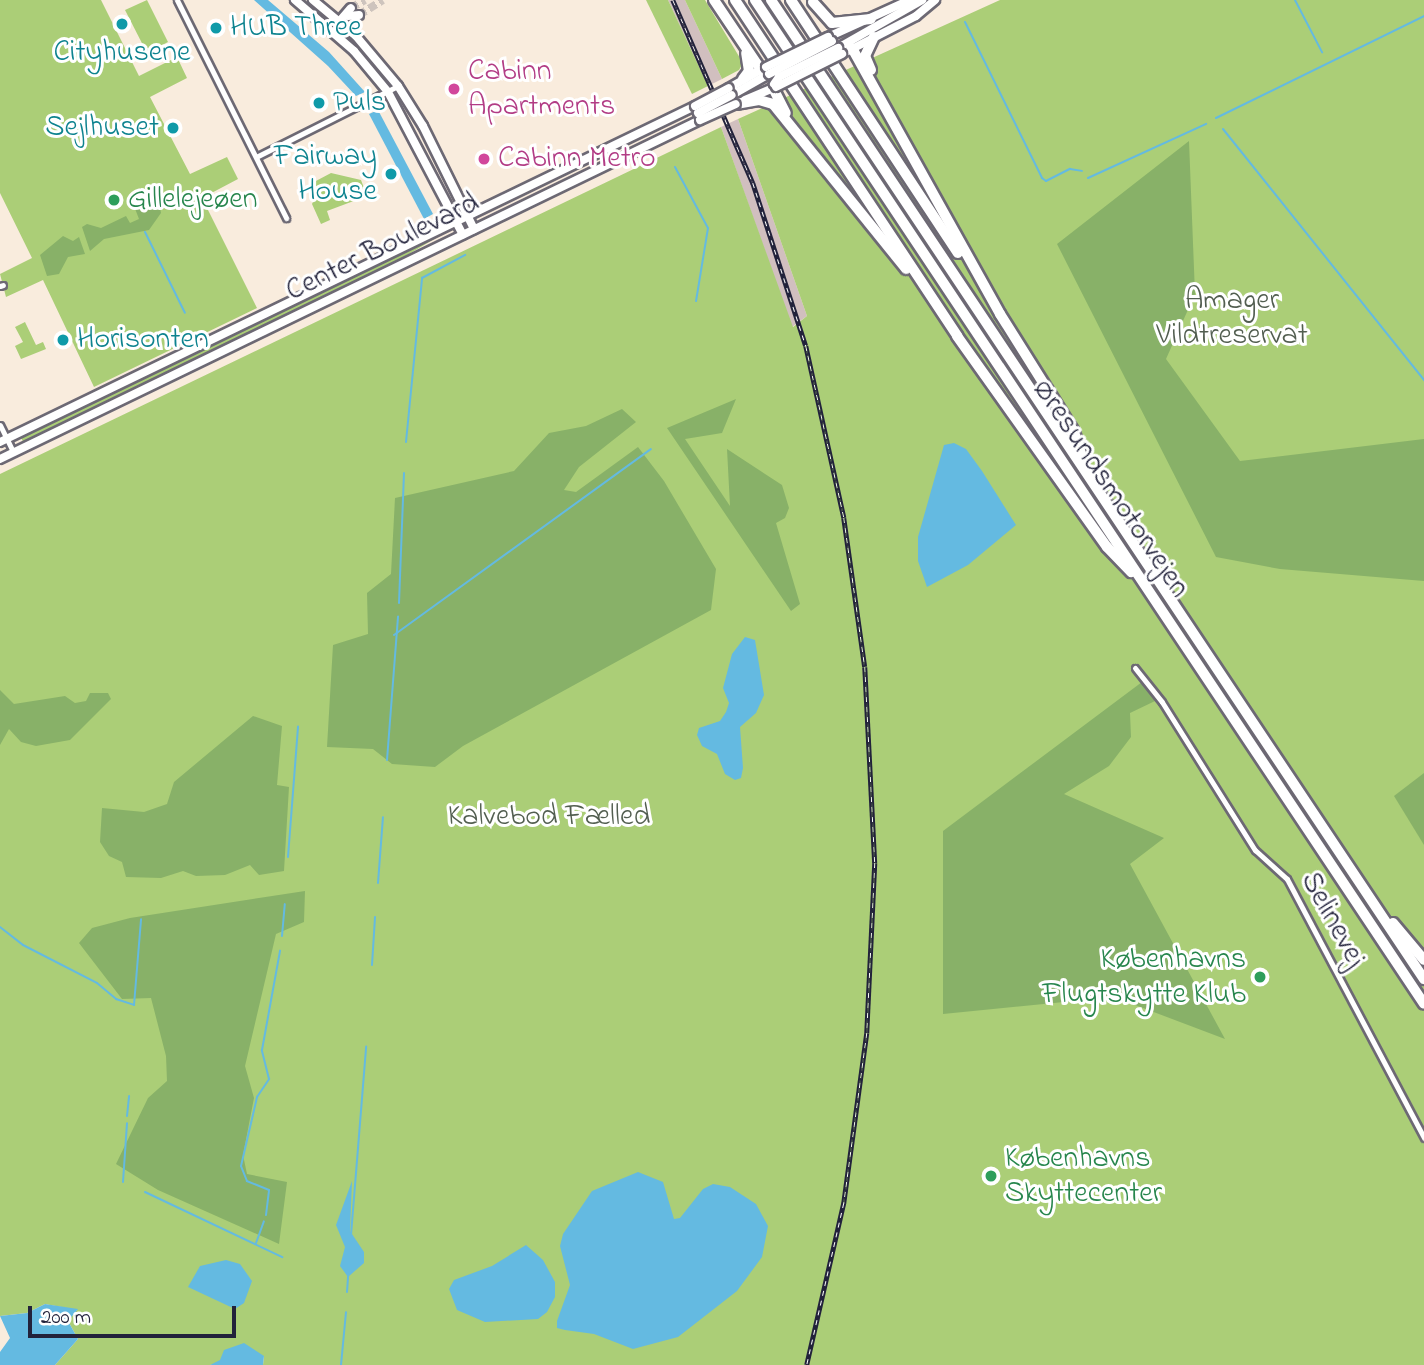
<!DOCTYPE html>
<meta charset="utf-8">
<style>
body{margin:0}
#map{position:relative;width:1424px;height:1365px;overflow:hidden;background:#f9ecdd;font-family:"Indie Flower",sans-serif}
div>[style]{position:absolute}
.industrial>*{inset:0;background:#d1bfbf}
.green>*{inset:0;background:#abce77}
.forest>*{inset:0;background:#88b168}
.water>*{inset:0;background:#64bae1}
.stream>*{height:2px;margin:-1px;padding:0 1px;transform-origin:1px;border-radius:1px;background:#64bae1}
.secondary-tunnel>*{height:8px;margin-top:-4px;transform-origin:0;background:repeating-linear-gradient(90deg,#cec4bd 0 8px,transparent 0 12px)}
.roads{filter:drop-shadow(2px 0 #6d6974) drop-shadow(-2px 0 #6d6974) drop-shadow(0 2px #6d6974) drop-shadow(0 -2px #6d6974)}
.street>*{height:5px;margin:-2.5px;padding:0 2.5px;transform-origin:2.5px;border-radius:2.5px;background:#fff}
.secondary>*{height:8px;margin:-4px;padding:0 4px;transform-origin:4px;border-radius:4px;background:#fff}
.highway>*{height:10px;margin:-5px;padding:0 5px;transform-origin:5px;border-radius:5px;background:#fff}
.rail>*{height:4.5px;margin-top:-2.25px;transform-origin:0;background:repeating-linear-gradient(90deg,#fff 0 5px,#22223b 0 10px);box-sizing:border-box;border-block:2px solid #22223b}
.bridges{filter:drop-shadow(2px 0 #6d6974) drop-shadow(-2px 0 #6d6974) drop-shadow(0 2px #6d6974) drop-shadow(0 -2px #6d6974)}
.secondary-bridge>*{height:8px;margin:-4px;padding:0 4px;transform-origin:4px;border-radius:4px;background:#fff}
.dots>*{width:19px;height:19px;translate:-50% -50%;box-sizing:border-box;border:4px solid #fff;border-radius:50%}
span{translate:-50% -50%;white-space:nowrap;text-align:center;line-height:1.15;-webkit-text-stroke:6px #fff;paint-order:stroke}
.culture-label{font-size:30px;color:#0d838f}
.left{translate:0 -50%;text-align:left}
.right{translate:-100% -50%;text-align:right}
.hotel-label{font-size:30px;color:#b23c85}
.leisure-label{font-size:30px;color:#27864d}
.street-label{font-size:30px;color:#22223b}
.park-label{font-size:30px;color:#525e50}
.scale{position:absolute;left:28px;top:1306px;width:208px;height:32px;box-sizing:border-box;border:4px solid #22223b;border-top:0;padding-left:9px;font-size:21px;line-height:24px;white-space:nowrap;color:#22223b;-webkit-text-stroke:5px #fff;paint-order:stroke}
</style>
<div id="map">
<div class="industrial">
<div style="clip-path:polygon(668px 0,685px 0,722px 79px,708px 86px)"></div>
<div style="clip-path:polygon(738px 119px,807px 316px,792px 327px,721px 127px)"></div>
</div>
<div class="green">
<div style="clip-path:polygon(0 0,101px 0,139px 76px,177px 57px,187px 78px,150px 97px,190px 174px,227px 157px,238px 179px,202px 198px,257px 308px,94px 387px,43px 280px,6px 297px,0 274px,32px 258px,0 193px)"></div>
<div style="clip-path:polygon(147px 0,168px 42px,147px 53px,125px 10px)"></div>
<div style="clip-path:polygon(646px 0,668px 0,708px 86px,692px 94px)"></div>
<div style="clip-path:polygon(685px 0,705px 0,743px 63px,739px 70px,722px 79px)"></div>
<div style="clip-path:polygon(1000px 0,1424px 0,1424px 1365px,263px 1365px,264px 1356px,210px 1365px,55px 1365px,78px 1339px,68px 1321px,77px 1310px,45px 1304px,27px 1313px,0 1316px,0 474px,721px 127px,793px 327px,807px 316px,738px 119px)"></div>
<div style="clip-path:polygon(331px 173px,361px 180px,367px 196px,327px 211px,330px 220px,321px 224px,312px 204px,318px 191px,314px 182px)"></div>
<div style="clip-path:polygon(446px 232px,387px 267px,24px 443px,21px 438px)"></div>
<div style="clip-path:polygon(25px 322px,36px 345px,43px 342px,46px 349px,21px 359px,15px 346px,23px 342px,15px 327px)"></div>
</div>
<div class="forest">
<div style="clip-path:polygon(1189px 141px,1195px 294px,1166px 359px,1240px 461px,1424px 439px,1424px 581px,1280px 569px,1216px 557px,1057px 244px)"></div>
<div style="clip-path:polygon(151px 202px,159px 202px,161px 213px,149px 230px,104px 239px,90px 251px,82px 227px,87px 224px,101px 228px,126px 216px,130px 223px,139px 219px,134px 206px)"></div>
<div style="clip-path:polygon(63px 236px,73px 241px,79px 237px,85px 254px,68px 257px,59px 274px,47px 276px,40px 255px)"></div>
<div style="clip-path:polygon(736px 399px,722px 433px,685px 439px,730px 506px,727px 449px,782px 485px,789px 508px,785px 518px,776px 523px,800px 604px,791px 611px,667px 428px)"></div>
<div style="clip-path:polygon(622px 409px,636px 422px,579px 467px,564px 490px,576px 492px,638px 447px,664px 481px,716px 569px,711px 610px,463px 746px,435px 767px,392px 764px,373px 749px,327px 747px,333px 645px,368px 634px,367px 593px,391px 574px,395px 498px,514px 471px,549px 433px,586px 426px)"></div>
<div style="clip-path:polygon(1142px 682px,1155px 701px,1130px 713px,1131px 737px,1109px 766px,1064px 794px,1164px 838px,1130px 864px,1225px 1039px,1114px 997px,943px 1014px,943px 831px)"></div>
<div style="clip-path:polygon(0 690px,14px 704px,65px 696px,75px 703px,86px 701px,90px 693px,108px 693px,111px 699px,70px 740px,36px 746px,21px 742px,9px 729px,0 745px)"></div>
<div style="clip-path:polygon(253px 716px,282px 726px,277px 785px,289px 787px,284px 871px,259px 875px,250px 865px,225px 875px,196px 876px,183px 871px,161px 878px,126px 877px,122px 862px,109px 856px,100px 842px,102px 808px,144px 812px,167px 804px,174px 782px)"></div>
<div style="clip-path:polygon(1424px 773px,1424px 845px,1394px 796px)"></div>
<div style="clip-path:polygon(305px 891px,304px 922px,276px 934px,245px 1066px,254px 1098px,243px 1155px,247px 1174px,287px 1182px,279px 1244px,158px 1190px,116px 1164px,148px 1098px,167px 1081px,166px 1056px,151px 998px,122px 999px,79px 943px,92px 928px,130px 918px)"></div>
</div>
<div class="water">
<div style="clip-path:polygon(254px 0,268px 0,329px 52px,365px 92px,356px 96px,328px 66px)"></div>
<div style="clip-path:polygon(378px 110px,433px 214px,424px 219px,369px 114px)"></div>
<div style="clip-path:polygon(954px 443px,966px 449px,982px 471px,1016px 525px,968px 565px,927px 587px,918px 561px,918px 537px,944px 445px)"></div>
<div style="clip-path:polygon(745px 637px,755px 640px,764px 695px,756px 713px,740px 727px,743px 768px,741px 778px,735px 780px,725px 774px,717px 754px,702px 746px,697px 735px,699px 728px,720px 721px,726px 712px,729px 703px,723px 688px,732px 654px)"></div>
<div style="clip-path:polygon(638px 1172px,663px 1182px,674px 1219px,680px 1218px,703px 1189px,713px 1184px,730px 1187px,756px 1204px,768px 1226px,762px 1257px,737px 1291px,678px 1337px,633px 1349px,594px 1334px,565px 1330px,557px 1328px,557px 1321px,570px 1285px,560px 1246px,563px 1234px,592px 1191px)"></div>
<div style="clip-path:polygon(352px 1181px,350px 1231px,364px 1252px,364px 1263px,348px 1277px,340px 1266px,345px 1247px,336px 1225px)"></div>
<div style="clip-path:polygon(526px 1245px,543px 1260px,555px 1282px,555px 1297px,547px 1312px,538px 1319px,485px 1322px,457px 1310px,449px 1289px,454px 1280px,492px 1266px)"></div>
<div style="clip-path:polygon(226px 1260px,240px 1264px,252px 1281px,244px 1303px,235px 1309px,188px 1287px,200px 1266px)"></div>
<div style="clip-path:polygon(45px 1304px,78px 1309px,68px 1321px,78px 1339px,55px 1365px,0 1365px,0 1352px,10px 1338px,0 1316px,27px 1313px)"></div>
<div style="clip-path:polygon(244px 1343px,264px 1356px,263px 1365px,210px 1365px,220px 1360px,224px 1350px)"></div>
</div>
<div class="stream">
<div style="left:1295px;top:0;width:59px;rotate:62.6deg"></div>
<div style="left:965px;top:22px;width:174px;rotate:63.7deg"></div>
<div style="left:1042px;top:178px;width:5px;rotate:37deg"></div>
<div style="left:1046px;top:181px;width:27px;rotate:-27deg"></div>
<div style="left:1070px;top:169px;width:12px;rotate:9deg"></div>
<div style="left:1216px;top:118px;width:232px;rotate:-26.1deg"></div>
<div style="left:1223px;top:129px;width:322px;rotate:51.3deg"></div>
<div style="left:675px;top:167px;width:69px;rotate:61.6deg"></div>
<div style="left:708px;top:228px;width:74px;rotate:99.3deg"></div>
<div style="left:1088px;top:178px;width:130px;rotate:-24.6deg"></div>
<div style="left:145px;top:232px;width:90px;rotate:63.7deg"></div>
<div style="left:406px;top:442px;width:165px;rotate:-84.4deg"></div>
<div style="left:422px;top:278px;width:49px;rotate:-28.1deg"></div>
<div style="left:399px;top:603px;width:130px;rotate:-87.8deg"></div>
<div style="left:394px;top:635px;width:317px;rotate:-35.9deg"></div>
<div style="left:387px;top:760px;width:144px;rotate:-85.6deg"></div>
<div style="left:288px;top:857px;width:131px;rotate:-85.6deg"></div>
<div style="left:378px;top:883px;width:66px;rotate:-85.7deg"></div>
<div style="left:0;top:927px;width:29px;rotate:38deg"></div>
<div style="left:23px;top:945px;width:83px;rotate:27.2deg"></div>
<div style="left:97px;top:983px;width:25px;rotate:40deg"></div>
<div style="left:116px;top:999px;width:19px;rotate:18deg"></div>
<div style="left:134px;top:1005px;width:86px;rotate:-85.3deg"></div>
<div style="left:282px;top:936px;width:32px;rotate:-85deg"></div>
<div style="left:372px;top:965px;width:48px;rotate:-86.4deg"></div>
<div style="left:127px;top:1116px;width:20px;rotate:-84deg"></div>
<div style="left:123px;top:1182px;width:59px;rotate:-86.1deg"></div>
<div style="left:145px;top:1192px;width:152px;rotate:25.4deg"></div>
<div style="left:266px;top:1215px;width:25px;rotate:-83deg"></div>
<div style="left:269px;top:1190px;width:24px;rotate:-158deg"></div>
<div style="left:247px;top:1181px;width:16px;rotate:-112deg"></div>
<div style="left:241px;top:1166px;width:71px;rotate:-76.9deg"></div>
<div style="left:257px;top:1097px;width:22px;rotate:-56deg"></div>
<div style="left:269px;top:1079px;width:30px;rotate:-104deg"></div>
<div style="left:262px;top:1050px;width:101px;rotate:-79.7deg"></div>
<div style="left:351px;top:1235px;width:189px;rotate:-85.4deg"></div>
<div style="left:256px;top:1243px;width:23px;rotate:-70deg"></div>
<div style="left:347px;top:1292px;width:16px;rotate:-86deg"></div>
<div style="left:341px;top:1365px;width:53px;rotate:-84.6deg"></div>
</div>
<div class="secondary-tunnel">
<div style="left:351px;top:8px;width:16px;rotate:-30deg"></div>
<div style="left:359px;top:15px;width:28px;rotate:-32deg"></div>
</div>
<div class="roads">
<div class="street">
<div style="left:177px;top:0;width:244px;rotate:63.4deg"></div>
<div style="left:256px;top:157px;width:159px;rotate:-26.6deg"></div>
<div style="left:0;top:286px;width:3px;rotate:-18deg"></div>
<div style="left:0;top:425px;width:30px;rotate:64deg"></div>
<div style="left:1135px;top:668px;width:43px;rotate:51.5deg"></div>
<div style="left:1162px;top:702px;width:175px;rotate:57.9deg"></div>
<div style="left:1255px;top:850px;width:43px;rotate:42.2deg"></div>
<div style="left:1287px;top:879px;width:293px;rotate:62.1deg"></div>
</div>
<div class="secondary">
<div style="left:295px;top:0;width:78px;rotate:40.8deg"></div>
<div style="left:354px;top:51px;width:53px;rotate:50.3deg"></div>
<div style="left:388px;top:92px;width:161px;rotate:62.3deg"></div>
<div style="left:313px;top:0;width:56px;rotate:39.9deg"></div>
<div style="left:356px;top:36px;width:65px;rotate:50deg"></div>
<div style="left:398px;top:86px;width:47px;rotate:58deg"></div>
<div style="left:423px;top:126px;width:115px;rotate:63.7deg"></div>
<div style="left:348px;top:16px;width:11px;rotate:-5deg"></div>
<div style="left:337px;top:24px;width:21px;rotate:-49deg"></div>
<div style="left:828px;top:37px;width:90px;rotate:-24.3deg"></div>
<div style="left:838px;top:48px;width:97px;rotate:-29.7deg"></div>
<div style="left:848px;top:51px;width:76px;rotate:-27.2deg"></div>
<div style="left:916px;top:16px;width:25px;rotate:-40deg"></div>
<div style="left:729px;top:88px;width:40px;rotate:-29.7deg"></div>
<div style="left:732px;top:95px;width:43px;rotate:-29.6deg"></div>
<div style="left:745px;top:100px;width:34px;rotate:-23deg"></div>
<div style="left:0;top:442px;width:772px;rotate:-25.8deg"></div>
<div style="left:0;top:459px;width:778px;rotate:-25.84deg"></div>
</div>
<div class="highway">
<div style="left:714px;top:0;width:84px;rotate:56.1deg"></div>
<div style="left:735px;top:0;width:403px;rotate:56.5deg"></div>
<div style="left:957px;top:336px;width:259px;rotate:54.6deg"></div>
<div style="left:1107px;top:547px;width:35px;rotate:46deg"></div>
<div style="left:755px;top:0;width:1206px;rotate:56.32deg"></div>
<div style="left:771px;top:0;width:1177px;rotate:56.3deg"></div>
<div style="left:791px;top:0;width:303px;rotate:56.6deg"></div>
<div style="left:813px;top:2px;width:28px;rotate:48deg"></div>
<div style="left:832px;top:23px;width:39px;rotate:-6deg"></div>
<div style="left:852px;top:48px;width:304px;rotate:60.9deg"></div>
<div style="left:1000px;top:314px;width:139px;rotate:57.9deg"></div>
<div style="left:1074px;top:432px;width:32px;rotate:72deg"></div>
<div style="left:871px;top:70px;width:15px;rotate:-113deg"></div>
<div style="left:865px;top:56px;width:21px;rotate:-65deg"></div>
<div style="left:743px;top:79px;width:10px;rotate:-53deg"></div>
<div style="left:749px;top:71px;width:18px;rotate:-99deg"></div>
<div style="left:773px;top:88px;width:28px;rotate:63deg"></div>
<div style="left:736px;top:104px;width:23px;rotate:-10deg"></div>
<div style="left:759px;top:100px;width:15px;rotate:16deg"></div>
<div style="left:773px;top:104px;width:212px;rotate:51.1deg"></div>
<div style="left:1393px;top:923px;width:48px;rotate:50deg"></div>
</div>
</div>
<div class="rail">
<div style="left:673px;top:0;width:200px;rotate:66.4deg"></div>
<div style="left:753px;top:183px;width:171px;rotate:72deg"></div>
<div style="left:806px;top:346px;width:176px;rotate:77.5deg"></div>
<div style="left:844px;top:518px;width:150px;rotate:82deg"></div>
<div style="left:865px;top:667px;width:196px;rotate:87.1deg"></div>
<div style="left:875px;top:863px;width:170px;rotate:92.7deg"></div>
<div style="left:867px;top:1033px;width:172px;rotate:97.7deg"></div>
<div style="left:844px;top:1203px;width:166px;rotate:102.9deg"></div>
</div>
<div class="bridges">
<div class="secondary-bridge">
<div style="left:766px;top:67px;width:69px;rotate:-25.8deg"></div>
<div style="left:769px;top:74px;width:71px;rotate:-27.6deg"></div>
<div style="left:774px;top:84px;width:9px;rotate:-54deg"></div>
<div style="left:779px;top:77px;width:66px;rotate:-26.2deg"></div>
<div style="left:776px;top:87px;width:74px;rotate:-26.6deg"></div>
<div style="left:695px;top:106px;width:38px;rotate:-28deg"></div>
<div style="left:698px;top:113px;width:38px;rotate:-28deg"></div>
<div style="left:700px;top:120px;width:39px;rotate:-24deg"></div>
</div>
</div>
<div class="dots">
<div style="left:122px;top:24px;background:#0f9aa8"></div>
<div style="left:216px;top:28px;background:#0f9aa8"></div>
<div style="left:454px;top:89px;background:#d1479c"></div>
<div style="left:319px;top:103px;background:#0f9aa8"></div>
<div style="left:173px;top:128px;background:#0f9aa8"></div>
<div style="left:484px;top:159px;background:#d1479c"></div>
<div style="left:391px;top:174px;background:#0f9aa8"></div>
<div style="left:114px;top:200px;background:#2e9e5b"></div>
<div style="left:63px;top:340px;background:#0f9aa8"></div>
<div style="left:1260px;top:977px;background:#2e9e5b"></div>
<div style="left:991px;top:1176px;background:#2e9e5b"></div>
</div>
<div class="culture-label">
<span class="left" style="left:230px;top:28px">HUB Three</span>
<span style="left:122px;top:53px">Cityhusene</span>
<span class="left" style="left:333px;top:103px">Puls</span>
<span class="right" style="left:159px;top:128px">Sejlhuset</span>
<span class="right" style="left:377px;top:174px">Fairway<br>House</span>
<span class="left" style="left:77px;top:340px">Horisonten</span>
</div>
<div class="hotel-label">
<span class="left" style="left:468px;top:89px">Cabinn<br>Apartments</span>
<span class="left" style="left:498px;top:159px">Cabinn Metro</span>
</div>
<div class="leisure-label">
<span class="left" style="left:128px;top:200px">Gillelejeøen</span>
<span class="right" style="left:1246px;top:977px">Københavns<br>Flugtskytte Klub</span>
<span class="left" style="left:1005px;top:1176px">Københavns<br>Skyttecenter</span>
</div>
<div class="street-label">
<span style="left:383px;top:248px;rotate:-26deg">Center Boulevard</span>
<span style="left:1110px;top:489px;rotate:56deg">Øresundsmotorvejen</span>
<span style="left:1332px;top:920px;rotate:61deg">Selinevej</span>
</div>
<div class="park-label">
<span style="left:1232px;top:318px">Amager<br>Vildtreservat</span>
<span style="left:549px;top:817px">Kalvebod Fælled</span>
</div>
<div class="scale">200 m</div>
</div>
